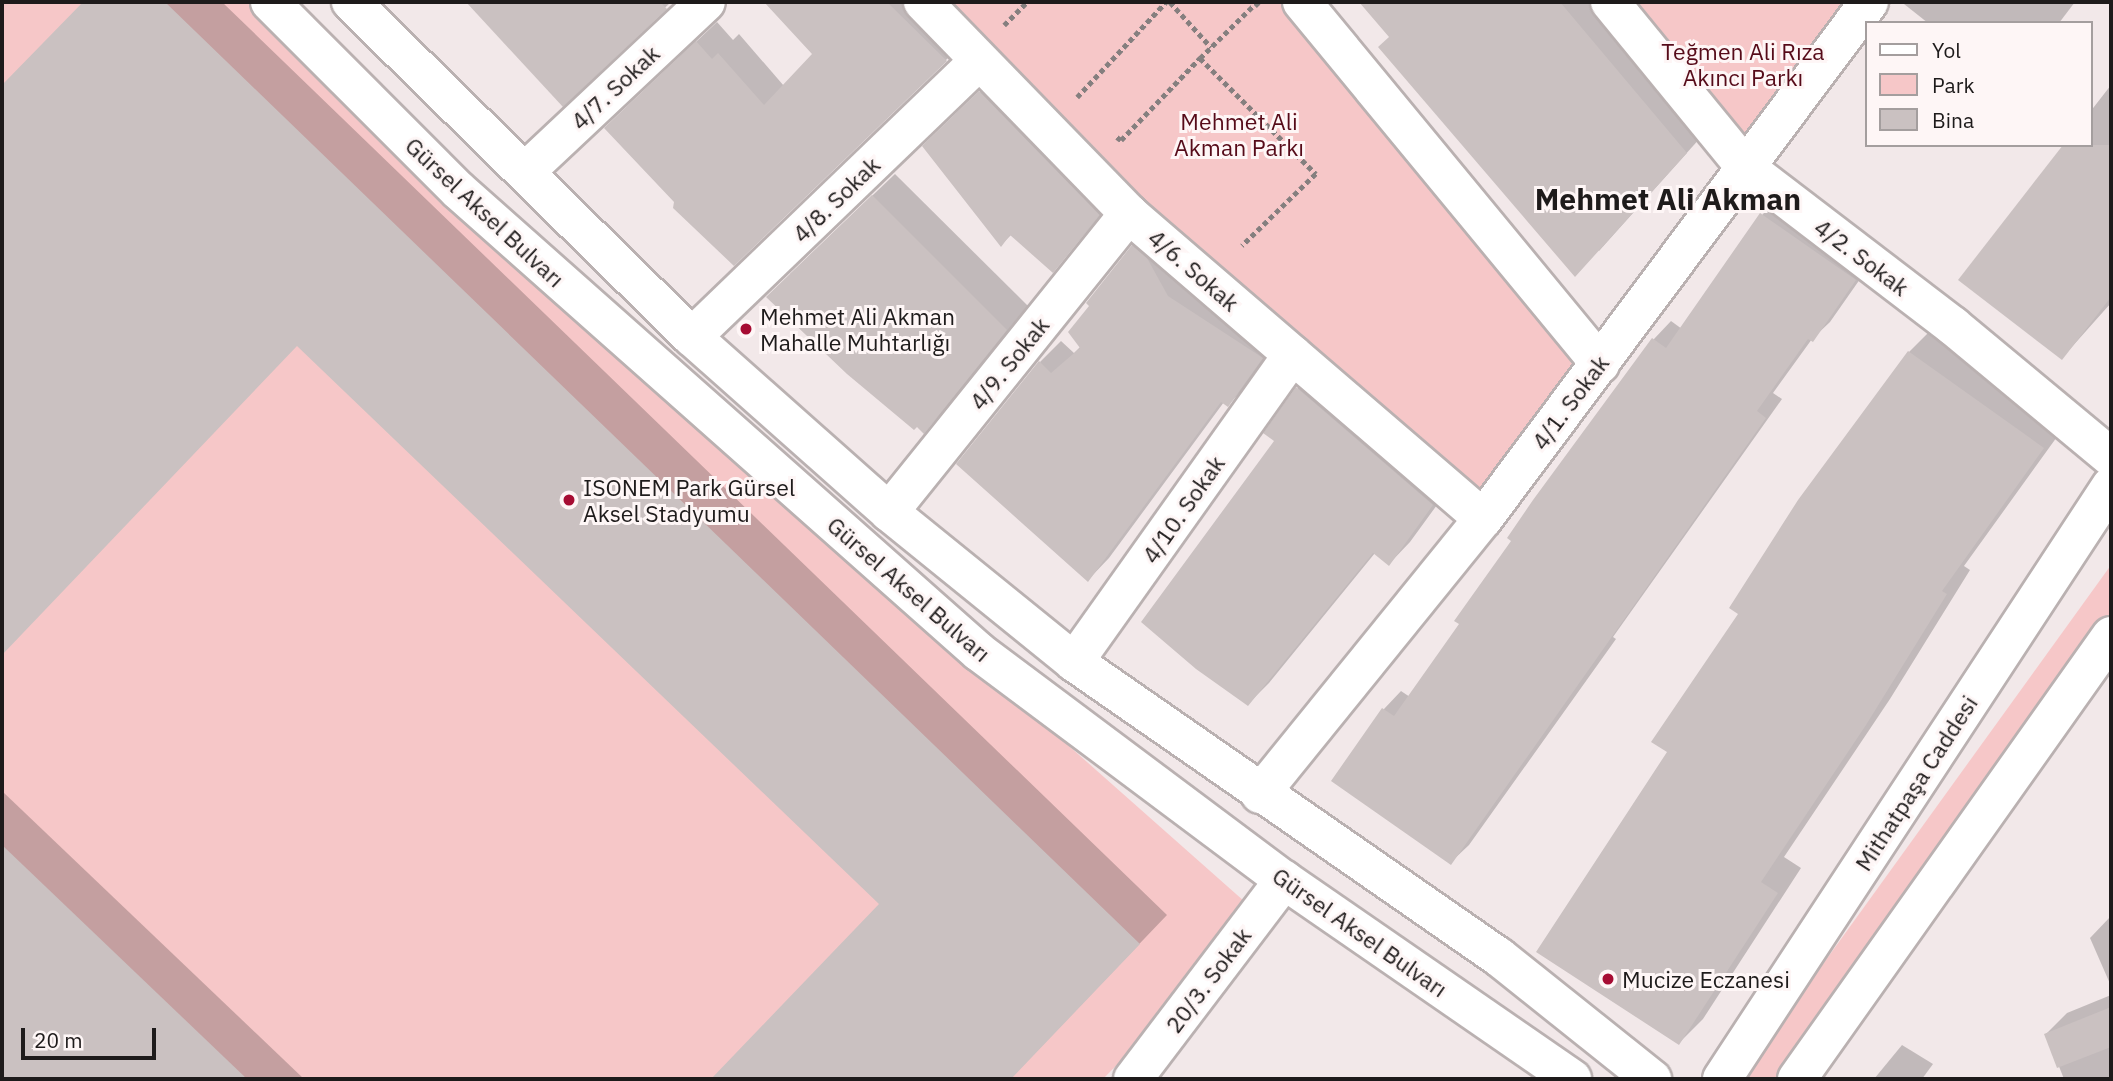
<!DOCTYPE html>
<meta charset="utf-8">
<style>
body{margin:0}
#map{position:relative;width:2113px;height:1081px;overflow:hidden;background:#f2e8e9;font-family:"IBM Plex Sans",sans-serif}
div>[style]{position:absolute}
.green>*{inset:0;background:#f6c7c8}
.shadow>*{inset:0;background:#0003}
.building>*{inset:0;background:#cac1c1}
.path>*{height:4.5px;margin-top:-2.25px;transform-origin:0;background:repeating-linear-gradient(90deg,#857f7f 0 5px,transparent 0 8.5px)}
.roads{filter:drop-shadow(2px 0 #bab1b1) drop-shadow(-2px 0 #bab1b1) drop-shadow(0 2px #bab1b1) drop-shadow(0 -2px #bab1b1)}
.minor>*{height:38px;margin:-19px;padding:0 19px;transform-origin:19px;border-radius:19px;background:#fff}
.major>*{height:38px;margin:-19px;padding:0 19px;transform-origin:19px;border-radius:19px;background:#fff}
.dots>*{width:19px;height:19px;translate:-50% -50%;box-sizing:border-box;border:4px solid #fef6f6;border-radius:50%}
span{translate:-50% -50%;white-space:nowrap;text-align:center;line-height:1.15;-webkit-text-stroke:6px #fef6f6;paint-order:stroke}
.park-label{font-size:23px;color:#560b19}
.street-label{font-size:23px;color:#1e1b1b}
.poi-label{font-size:23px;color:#1e1b1b}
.left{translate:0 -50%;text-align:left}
.district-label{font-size:30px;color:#1e1b1b;font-weight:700}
.frame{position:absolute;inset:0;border:4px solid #1e1b1b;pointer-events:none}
.legend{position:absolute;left:1865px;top:21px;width:228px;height:126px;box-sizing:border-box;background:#fef6f6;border:2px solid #a49e9e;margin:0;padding:9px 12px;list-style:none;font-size:21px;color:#1e1b1b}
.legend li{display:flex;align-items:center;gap:14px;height:35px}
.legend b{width:35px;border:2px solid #a49e9e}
.scale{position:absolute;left:21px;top:1028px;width:135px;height:32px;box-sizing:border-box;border:4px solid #1e1b1b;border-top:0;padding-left:9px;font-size:21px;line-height:24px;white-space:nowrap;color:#1e1b1b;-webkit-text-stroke:5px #fef6f6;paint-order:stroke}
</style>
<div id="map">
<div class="green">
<div style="clip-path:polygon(2px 2px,277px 2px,501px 243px,1262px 917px,1103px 1079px,2px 1079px)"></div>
<div style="clip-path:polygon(924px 2px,1302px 2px,1600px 364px,1483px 519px)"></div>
<div style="clip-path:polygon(1610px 2px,1869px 2px,1745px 167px)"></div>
<div style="clip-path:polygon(2111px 565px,2111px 613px,1778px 1079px,1740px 1079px)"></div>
</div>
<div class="shadow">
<div style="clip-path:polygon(85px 2px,222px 2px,1167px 915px,1010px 1079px,714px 1079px,882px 904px,297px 344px,2px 653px,2px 87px)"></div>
<div style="clip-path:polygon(467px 2px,671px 2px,563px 104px)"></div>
<div style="clip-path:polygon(766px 2px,928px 2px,966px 40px,946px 60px,676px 202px,626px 108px,717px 22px,733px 40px,739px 34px,784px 86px,814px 54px)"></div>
<div style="clip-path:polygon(1361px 2px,1606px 2px,1710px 127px,1599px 251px,1391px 36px)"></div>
<div style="clip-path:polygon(1906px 2px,2075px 2px,2059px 23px,1928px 23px,1904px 4px)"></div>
<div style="clip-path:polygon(996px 77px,1114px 199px,1053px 271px,1012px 234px,1001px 245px,924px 147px)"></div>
<div style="clip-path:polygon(2111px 85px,2111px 303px,2062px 358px,2090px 145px,2090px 112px)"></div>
<div style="clip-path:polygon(895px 174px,1029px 307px,946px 409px,924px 431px,790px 274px)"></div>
<div style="clip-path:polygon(1780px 197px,1872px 262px,1830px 322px,1812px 339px,1773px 393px,1782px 399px,1613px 637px,1616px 639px,1469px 845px,1451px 862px,1334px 780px,1384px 709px,1401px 691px,1410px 697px,1654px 339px,1671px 321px,1682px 329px,1762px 215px)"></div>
<div style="clip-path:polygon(1155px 225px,1283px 336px,1249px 383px,1228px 405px,1224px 402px,1109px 558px,1088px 580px,1040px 362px,1061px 341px,1074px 353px,1081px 346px,1133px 247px)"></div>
<div style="clip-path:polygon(1933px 328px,2067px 423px,1964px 566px,1970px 570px,1890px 699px,1784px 857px,1801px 868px,1703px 1019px,1679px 1043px,1669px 752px,1741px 614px,1909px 352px)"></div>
<div style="clip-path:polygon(1319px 367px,1453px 483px,1410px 542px,1389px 564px,1375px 553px,1269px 683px,1248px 704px,1276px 440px,1266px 433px,1298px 388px)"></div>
<div style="clip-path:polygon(2px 791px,304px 1079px,2px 1078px)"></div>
<div style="clip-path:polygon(2111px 916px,2111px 986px,2090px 938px)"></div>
<div style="clip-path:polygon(2111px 995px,2111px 1079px,2064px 1079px,2046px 1034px,2067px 1013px)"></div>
<div style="clip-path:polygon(1902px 1045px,1933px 1064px,1922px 1079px,1874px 1079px)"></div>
</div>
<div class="building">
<div style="clip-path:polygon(83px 2px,165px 2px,1140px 944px,1011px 1079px,711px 1079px,879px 904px,297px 346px,2px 655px,2px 85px)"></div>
<div style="clip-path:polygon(466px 2px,660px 2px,667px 9px,563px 107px)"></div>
<div style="clip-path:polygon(764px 2px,887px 2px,947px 61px,734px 266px,673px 208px,674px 202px,604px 128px,696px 41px,712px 59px,718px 53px,764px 105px,812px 54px)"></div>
<div style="clip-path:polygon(1359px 2px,1560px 2px,1687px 153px,1575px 277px,1378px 47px,1389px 37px)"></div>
<div style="clip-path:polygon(979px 91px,1100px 215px,1053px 273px,1010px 235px,1001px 247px,922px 146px)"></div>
<div style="clip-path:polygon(2063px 145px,2111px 145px,2111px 297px,2062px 360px,1958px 280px)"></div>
<div style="clip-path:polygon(872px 195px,1007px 330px,924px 434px,917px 427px,914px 430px,847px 374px,766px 297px)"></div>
<div style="clip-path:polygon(1760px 213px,1856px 280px,1813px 342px,1808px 339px,1757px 411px,1766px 418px,1451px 865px,1331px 781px,1382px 708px,1394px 716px,1459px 624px,1454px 621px,1511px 541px,1507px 538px,1533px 500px,1652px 338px,1666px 348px)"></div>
<div style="clip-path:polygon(1132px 245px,1147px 258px,1168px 296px,1263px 358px,1228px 407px,1221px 402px,1088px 582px,956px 464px,1039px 361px,1051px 373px,1080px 348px,1068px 332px,1089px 306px,1086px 303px)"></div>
<div style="clip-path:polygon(1908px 351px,2044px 448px,1942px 591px,1947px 594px,1866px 725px,1761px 882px,1778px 893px,1679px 1045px,1536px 952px,1667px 752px,1651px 742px,1738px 614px,1729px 608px,1798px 500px)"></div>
<div style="clip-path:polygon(1296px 387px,1433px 505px,1389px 566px,1373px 553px,1248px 706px,1196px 669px,1141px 622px,1274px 441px,1263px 433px)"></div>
<div style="clip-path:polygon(2px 845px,247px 1079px,2px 1079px)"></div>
<div style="clip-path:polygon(2111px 1007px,2111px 1047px,2057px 1068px,2044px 1034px)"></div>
</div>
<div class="path">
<div style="left:1170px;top:2px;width:61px;rotate:47.7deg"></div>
<div style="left:1004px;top:25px;width:33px;rotate:-45deg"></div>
<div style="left:1200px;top:58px;width:78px;rotate:-44.5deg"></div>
<div style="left:1256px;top:3px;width:4px;rotate:45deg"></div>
<div style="left:1077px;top:97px;width:130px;rotate:-46.9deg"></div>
<div style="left:1117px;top:137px;width:5px;rotate:37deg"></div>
<div style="left:1121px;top:140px;width:114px;rotate:-46.1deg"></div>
<div style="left:1200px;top:58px;width:164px;rotate:45deg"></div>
<div style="left:1316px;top:174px;width:103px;rotate:135.8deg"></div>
</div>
<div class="roads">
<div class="minor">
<div style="left:923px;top:2px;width:296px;rotate:45.8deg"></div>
<div style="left:1129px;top:214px;width:467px;rotate:40.7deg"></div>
<div style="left:1302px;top:2px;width:469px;rotate:50.5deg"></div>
<div style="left:1610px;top:2px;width:213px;rotate:50.7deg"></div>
<div style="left:1745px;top:167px;width:262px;rotate:37.4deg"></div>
<div style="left:1953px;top:326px;width:205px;rotate:39.7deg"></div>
<div style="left:525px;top:172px;width:248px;rotate:-43.2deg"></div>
<div style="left:692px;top:337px;width:398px;rotate:-43.9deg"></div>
<div style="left:889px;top:512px;width:383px;rotate:-51.2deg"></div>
<div style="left:1074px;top:662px;width:377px;rotate:-54.6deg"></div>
<div style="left:1260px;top:794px;width:354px;rotate:-51deg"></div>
<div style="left:1483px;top:519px;width:645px;rotate:-53.25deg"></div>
<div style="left:1133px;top:1079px;width:250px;rotate:-52.8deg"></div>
</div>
<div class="major">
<div style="left:270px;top:2px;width:266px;rotate:45deg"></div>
<div style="left:458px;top:190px;width:696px;rotate:41.57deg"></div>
<div style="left:979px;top:652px;width:381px;rotate:36.8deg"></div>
<div style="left:1284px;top:880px;width:350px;rotate:34.6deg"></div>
<div style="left:351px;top:2px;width:478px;rotate:44.5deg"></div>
<div style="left:692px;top:337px;width:264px;rotate:41.6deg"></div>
<div style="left:889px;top:512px;width:238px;rotate:39deg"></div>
<div style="left:1074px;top:662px;width:517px;rotate:34.77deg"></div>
<div style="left:1499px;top:957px;width:196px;rotate:38.6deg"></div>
<div style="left:1722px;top:1079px;width:709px;rotate:-56.74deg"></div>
<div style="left:1797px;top:1079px;width:543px;rotate:-54.67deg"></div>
</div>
</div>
<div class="dots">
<div style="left:746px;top:329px;background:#a60c33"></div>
<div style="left:569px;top:500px;background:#a60c33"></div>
<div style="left:1608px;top:979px;background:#a60c33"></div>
</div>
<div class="park-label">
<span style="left:1743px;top:64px">Teğmen Ali Rıza<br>Akıncı Parkı</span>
<span style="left:1239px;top:134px">Mehmet Ali<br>Akman Parkı</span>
</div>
<div class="street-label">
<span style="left:615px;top:87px;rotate:-43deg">4/7. Sokak</span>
<span style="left:836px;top:199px;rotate:-44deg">4/8. Sokak</span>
<span style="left:485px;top:212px;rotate:43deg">Gürsel Aksel Bulvarı</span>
<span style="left:1862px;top:257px;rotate:37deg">4/2. Sokak</span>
<span style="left:1194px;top:270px;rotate:41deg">4/6. Sokak</span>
<span style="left:1009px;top:363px;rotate:-51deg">4/9. Sokak</span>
<span style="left:1570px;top:402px;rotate:-53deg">4/1. Sokak</span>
<span style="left:1183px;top:509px;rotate:-55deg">4/10. Sokak</span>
<span style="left:909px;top:589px;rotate:41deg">Gürsel Aksel Bulvarı</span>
<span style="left:1916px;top:783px;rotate:-57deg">Mithatpaşa Caddesi</span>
<span style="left:1360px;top:932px;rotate:35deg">Gürsel Aksel Bulvarı</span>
<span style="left:1208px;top:980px;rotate:-53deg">20/3. Sokak</span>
</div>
<div class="poi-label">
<span class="left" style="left:760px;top:329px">Mehmet Ali Akman<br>Mahalle Muhtarlığı</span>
<span class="left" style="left:583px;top:500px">ISONEM Park Gürsel<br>Aksel Stadyumu</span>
<span class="left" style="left:1622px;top:979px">Mucize Eczanesi</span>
</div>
<div class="district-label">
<span style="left:1668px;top:199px">Mehmet Ali Akman</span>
</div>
<div class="frame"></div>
<ul class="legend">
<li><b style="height:9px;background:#fff"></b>Yol</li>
<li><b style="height:19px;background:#f6c7c8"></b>Park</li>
<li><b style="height:19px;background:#cac1c1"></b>Bina</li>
</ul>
<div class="scale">20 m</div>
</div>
